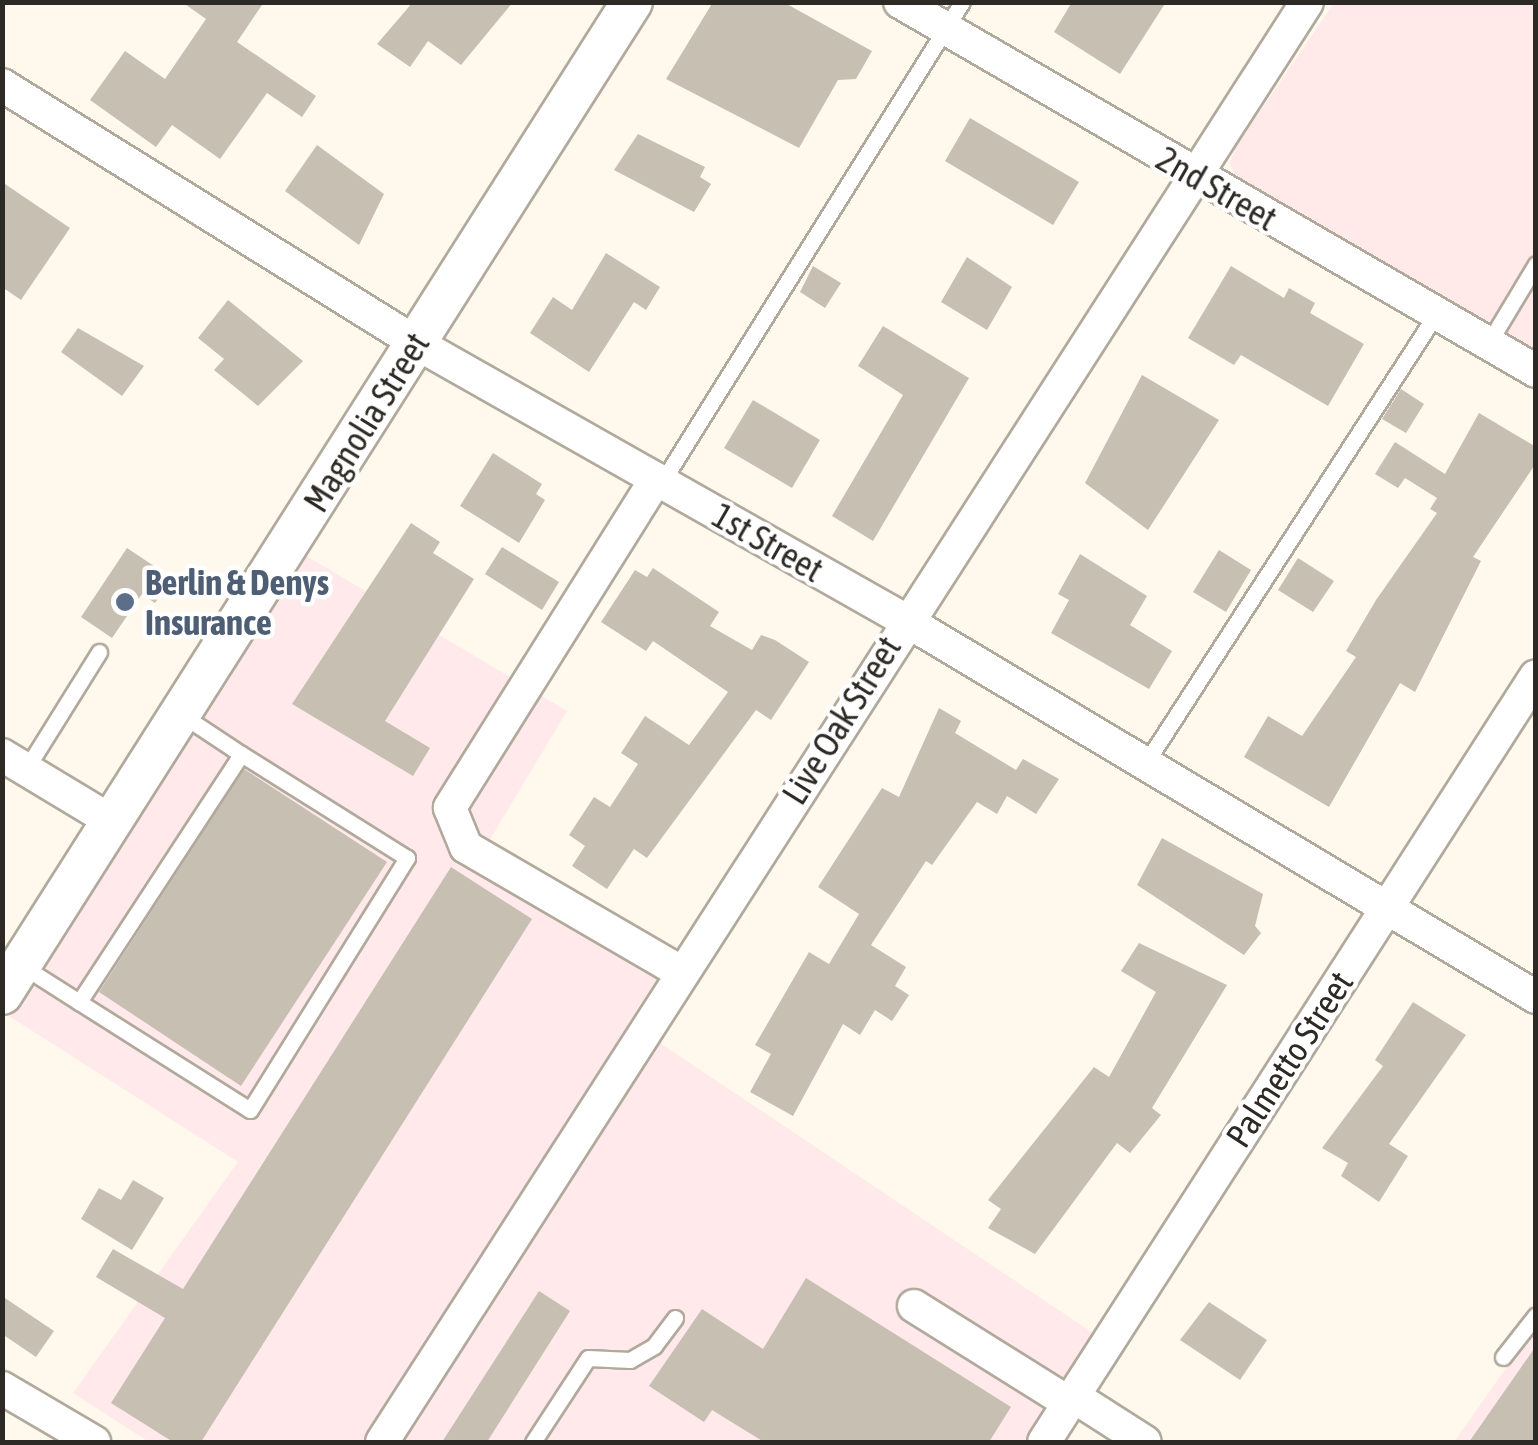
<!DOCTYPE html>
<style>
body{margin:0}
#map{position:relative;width:1538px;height:1445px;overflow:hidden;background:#fff8ed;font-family:"Asap Condensed",sans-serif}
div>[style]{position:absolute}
.commercial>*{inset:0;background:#ffe9eb}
.education>*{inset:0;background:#ffe9e9}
.building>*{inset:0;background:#c7bfb2}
.roads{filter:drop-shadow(2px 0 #b1a99c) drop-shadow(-2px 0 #b1a99c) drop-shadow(0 2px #b1a99c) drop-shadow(0 -2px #b1a99c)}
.service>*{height:15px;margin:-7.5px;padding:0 7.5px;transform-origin:7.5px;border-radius:7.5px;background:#fff}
.minor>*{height:32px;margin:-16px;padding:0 16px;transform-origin:16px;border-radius:16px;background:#fff}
.tertiary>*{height:40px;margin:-20px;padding:0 20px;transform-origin:20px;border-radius:20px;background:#fff}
.dots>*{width:28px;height:28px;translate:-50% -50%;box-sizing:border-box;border:5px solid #fff;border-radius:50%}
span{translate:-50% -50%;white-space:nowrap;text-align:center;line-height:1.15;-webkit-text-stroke:9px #fff;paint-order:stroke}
.street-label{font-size:35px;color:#2d2a25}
.service-label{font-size:35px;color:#4e5e75;font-weight:700}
.left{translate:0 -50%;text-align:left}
.frame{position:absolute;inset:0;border:5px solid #2d2a25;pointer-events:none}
</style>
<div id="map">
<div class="commercial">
<div style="clip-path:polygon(303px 554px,567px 711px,486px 846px,670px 958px,362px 1442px,149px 1442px,73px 1393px,238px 1162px,9px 1016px)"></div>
<div style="clip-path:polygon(657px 1041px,1093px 1333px,1023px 1442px,402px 1442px)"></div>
<div style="clip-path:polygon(1535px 1327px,1535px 1442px,1454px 1442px)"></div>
</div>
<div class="education">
<div style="clip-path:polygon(1334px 3px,1535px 3px,1535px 353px,1237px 181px,1230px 163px,1236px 147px)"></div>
</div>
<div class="building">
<div style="clip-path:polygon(182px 2px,264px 2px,237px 42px,316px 96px,302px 117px,267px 93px,220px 159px,172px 125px,156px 147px,90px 100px,125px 51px,165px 79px,206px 19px)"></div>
<div style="clip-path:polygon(413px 2px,513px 2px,461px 65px,428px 41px,410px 67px,377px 44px)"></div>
<div style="clip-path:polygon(713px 2px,783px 2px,872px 51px,856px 79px,838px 80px,799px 148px,666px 79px)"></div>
<div style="clip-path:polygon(1072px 2px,1166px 2px,1120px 74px,1054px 32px)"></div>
<div style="clip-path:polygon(970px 118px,1079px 182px,1053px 225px,945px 161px)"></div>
<div style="clip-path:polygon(638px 134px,705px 167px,700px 177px,711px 184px,694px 212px,614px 170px)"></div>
<div style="clip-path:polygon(317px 145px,384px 194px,359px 245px,285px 191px)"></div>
<div style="clip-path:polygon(2px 182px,70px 228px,21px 300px,2px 287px)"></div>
<div style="clip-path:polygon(606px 253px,660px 287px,646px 310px,634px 302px,589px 372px,530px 333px,553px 297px,572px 310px)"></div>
<div style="clip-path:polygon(967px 257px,1012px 287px,987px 330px,941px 302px)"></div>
<div style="clip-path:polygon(813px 266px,841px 283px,825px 308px,800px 292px)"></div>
<div style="clip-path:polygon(1231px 266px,1284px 298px,1289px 288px,1315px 303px,1310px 313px,1364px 344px,1328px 406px,1241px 355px,1234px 365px,1188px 338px)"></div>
<div style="clip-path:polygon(228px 300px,303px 361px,258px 406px,214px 370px,224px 359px,198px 338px)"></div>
<div style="clip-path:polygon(883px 326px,969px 378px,873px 541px,832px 516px,903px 395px,858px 366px)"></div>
<div style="clip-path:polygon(78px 328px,144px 366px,122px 396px,61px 352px)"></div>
<div style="clip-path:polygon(1142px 375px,1219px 420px,1148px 530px,1085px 483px)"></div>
<div style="clip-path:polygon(1401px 389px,1424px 404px,1406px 433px,1382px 419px)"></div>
<div style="clip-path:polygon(753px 400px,820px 440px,792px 488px,724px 448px)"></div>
<div style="clip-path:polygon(1479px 413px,1536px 447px,1536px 463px,1473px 557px,1481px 561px,1415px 692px,1400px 683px,1329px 807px,1244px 757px,1268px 716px,1302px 736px,1356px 657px,1346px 651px,1376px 600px,1437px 513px,1430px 509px,1437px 498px,1405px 478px,1398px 488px,1375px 474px,1395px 442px,1445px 474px)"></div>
<div style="clip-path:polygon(493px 453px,542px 484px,536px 494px,545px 500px,519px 543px,460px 506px)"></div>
<div style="clip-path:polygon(411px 523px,440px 542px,433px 553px,474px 579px,385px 721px,430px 748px,413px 776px,292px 704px)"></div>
<div style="clip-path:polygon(502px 547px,559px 582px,542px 610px,485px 574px)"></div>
<div style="clip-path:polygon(127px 548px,172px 578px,155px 603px,142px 594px,112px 638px,81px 617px)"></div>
<div style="clip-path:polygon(1219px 550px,1251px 570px,1226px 612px,1193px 592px)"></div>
<div style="clip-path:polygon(1080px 554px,1147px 596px,1130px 625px,1172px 651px,1149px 689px,1051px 633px,1069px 600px,1058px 594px)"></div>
<div style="clip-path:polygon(1298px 558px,1334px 581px,1313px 612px,1278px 590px)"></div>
<div style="clip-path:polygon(653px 568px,719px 612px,710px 626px,752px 650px,761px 635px,775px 640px,809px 662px,771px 720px,756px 710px,647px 858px,634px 849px,607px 889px,572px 866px,585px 846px,569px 835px,594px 797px,610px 807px,638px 764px,621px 753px,645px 716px,689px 745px,728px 692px,653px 641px,646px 651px,601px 622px,635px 570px,647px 577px)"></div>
<div style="clip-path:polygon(939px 708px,961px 721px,955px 733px,1016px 770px,1023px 759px,1059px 779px,1036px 814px,1007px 796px,997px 814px,977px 802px,932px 865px,926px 861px,871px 945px,906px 967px,895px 986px,909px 995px,892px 1021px,875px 1010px,860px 1035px,843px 1024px,793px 1116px,750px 1092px,771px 1054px,755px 1045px,809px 952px,829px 964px,859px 914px,818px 887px,882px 788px,899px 797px)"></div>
<div style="clip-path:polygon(244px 769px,387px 862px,241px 1086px,99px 992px)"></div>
<div style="clip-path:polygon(1162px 838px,1263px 894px,1255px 926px,1261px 933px,1244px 955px,1137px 885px)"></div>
<div style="clip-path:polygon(451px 867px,532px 919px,201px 1442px,173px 1442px,111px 1403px,165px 1318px,96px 1277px,113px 1249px,183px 1289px)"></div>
<div style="clip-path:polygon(1139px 943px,1227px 985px,1152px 1108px,1161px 1115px,1130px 1153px,1117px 1143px,1035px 1254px,988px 1228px,1001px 1209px,988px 1200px,1094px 1067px,1109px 1077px,1156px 992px,1121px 971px)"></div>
<div style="clip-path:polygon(1413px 1002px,1466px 1035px,1389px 1144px,1408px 1156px,1379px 1202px,1341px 1176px,1348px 1163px,1322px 1148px,1383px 1066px,1375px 1060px)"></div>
<div style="clip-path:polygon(133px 1180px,164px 1198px,132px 1250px,81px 1219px,99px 1188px,121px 1200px)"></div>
<div style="clip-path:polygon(806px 1278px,1011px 1407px,989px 1442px,764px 1442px,712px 1410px,704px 1422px,649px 1386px,702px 1309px,763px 1349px)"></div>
<div style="clip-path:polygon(539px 1291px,570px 1311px,487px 1442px,442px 1442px)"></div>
<div style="clip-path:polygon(2px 1296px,54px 1331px,36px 1357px,2px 1334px)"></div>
<div style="clip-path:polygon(1209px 1302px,1267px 1340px,1240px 1380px,1180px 1340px)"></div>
<div style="clip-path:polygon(1536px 1346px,1536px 1442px,1469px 1442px)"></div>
</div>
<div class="roads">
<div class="service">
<div style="left:1488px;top:344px;width:93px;rotate:-59deg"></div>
<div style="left:662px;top:482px;width:566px;rotate:-57.99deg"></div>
<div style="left:1145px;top:764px;width:536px;rotate:-57.11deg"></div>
<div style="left:26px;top:769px;width:138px;rotate:-58deg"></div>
<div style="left:21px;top:965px;width:69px;rotate:32.5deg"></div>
<div style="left:79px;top:1002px;width:296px;rotate:-56.8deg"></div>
<div style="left:241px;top:754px;width:71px;rotate:-146.5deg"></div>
<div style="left:79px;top:1002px;width:202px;rotate:32.3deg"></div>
<div style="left:250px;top:1110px;width:297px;rotate:-58.1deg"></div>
<div style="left:407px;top:858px;width:196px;rotate:-147.9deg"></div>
<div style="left:1503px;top:1357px;width:53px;rotate:-51.8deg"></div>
<div style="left:533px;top:1442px;width:100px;rotate:-56.8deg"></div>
<div style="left:588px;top:1358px;width:42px;rotate:2.7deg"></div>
<div style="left:630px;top:1360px;width:28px;rotate:-30deg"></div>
<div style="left:654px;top:1346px;width:35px;rotate:-53deg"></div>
</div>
<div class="minor">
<div style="left:900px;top:2px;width:735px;rotate:30.12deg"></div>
<div style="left:2px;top:85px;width:488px;rotate:31.9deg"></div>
<div style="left:416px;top:343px;width:562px;rotate:29.53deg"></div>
<div style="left:905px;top:620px;width:735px;rotate:30.86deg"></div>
<div style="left:656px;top:479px;width:388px;rotate:122.1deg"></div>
<div style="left:450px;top:808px;width:42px;rotate:67.7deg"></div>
<div style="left:466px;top:847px;width:249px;rotate:30.2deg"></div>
<div style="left:2px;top:755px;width:130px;rotate:31.1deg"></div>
<div style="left:914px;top:1306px;width:183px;rotate:32deg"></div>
<div style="left:2px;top:1388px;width:107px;rotate:30.4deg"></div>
<div style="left:1073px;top:1396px;width:85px;rotate:32.6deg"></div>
<div style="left:382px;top:1442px;width:1711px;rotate:-57.28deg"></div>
<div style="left:1044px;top:1442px;width:910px;rotate:-57.29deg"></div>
</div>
<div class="tertiary">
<div style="left:2px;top:994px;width:1175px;rotate:-57.58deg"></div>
</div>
</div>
<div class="dots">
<div style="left:125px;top:602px;background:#5c6f8a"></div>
</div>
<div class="street-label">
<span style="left:1217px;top:188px;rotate:30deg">2nd Street</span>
<span style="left:366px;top:422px;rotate:-58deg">Magnolia Street</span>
<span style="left:768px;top:542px;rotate:30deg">1st Street</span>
<span style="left:841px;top:720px;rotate:-58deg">Live Oak Street</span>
<span style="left:1289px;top:1059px;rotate:-57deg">Palmetto Street</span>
</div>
<div class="service-label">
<span class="left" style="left:145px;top:602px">Berlin &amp; Denys<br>Insurance</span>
</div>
<div class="frame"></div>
</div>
